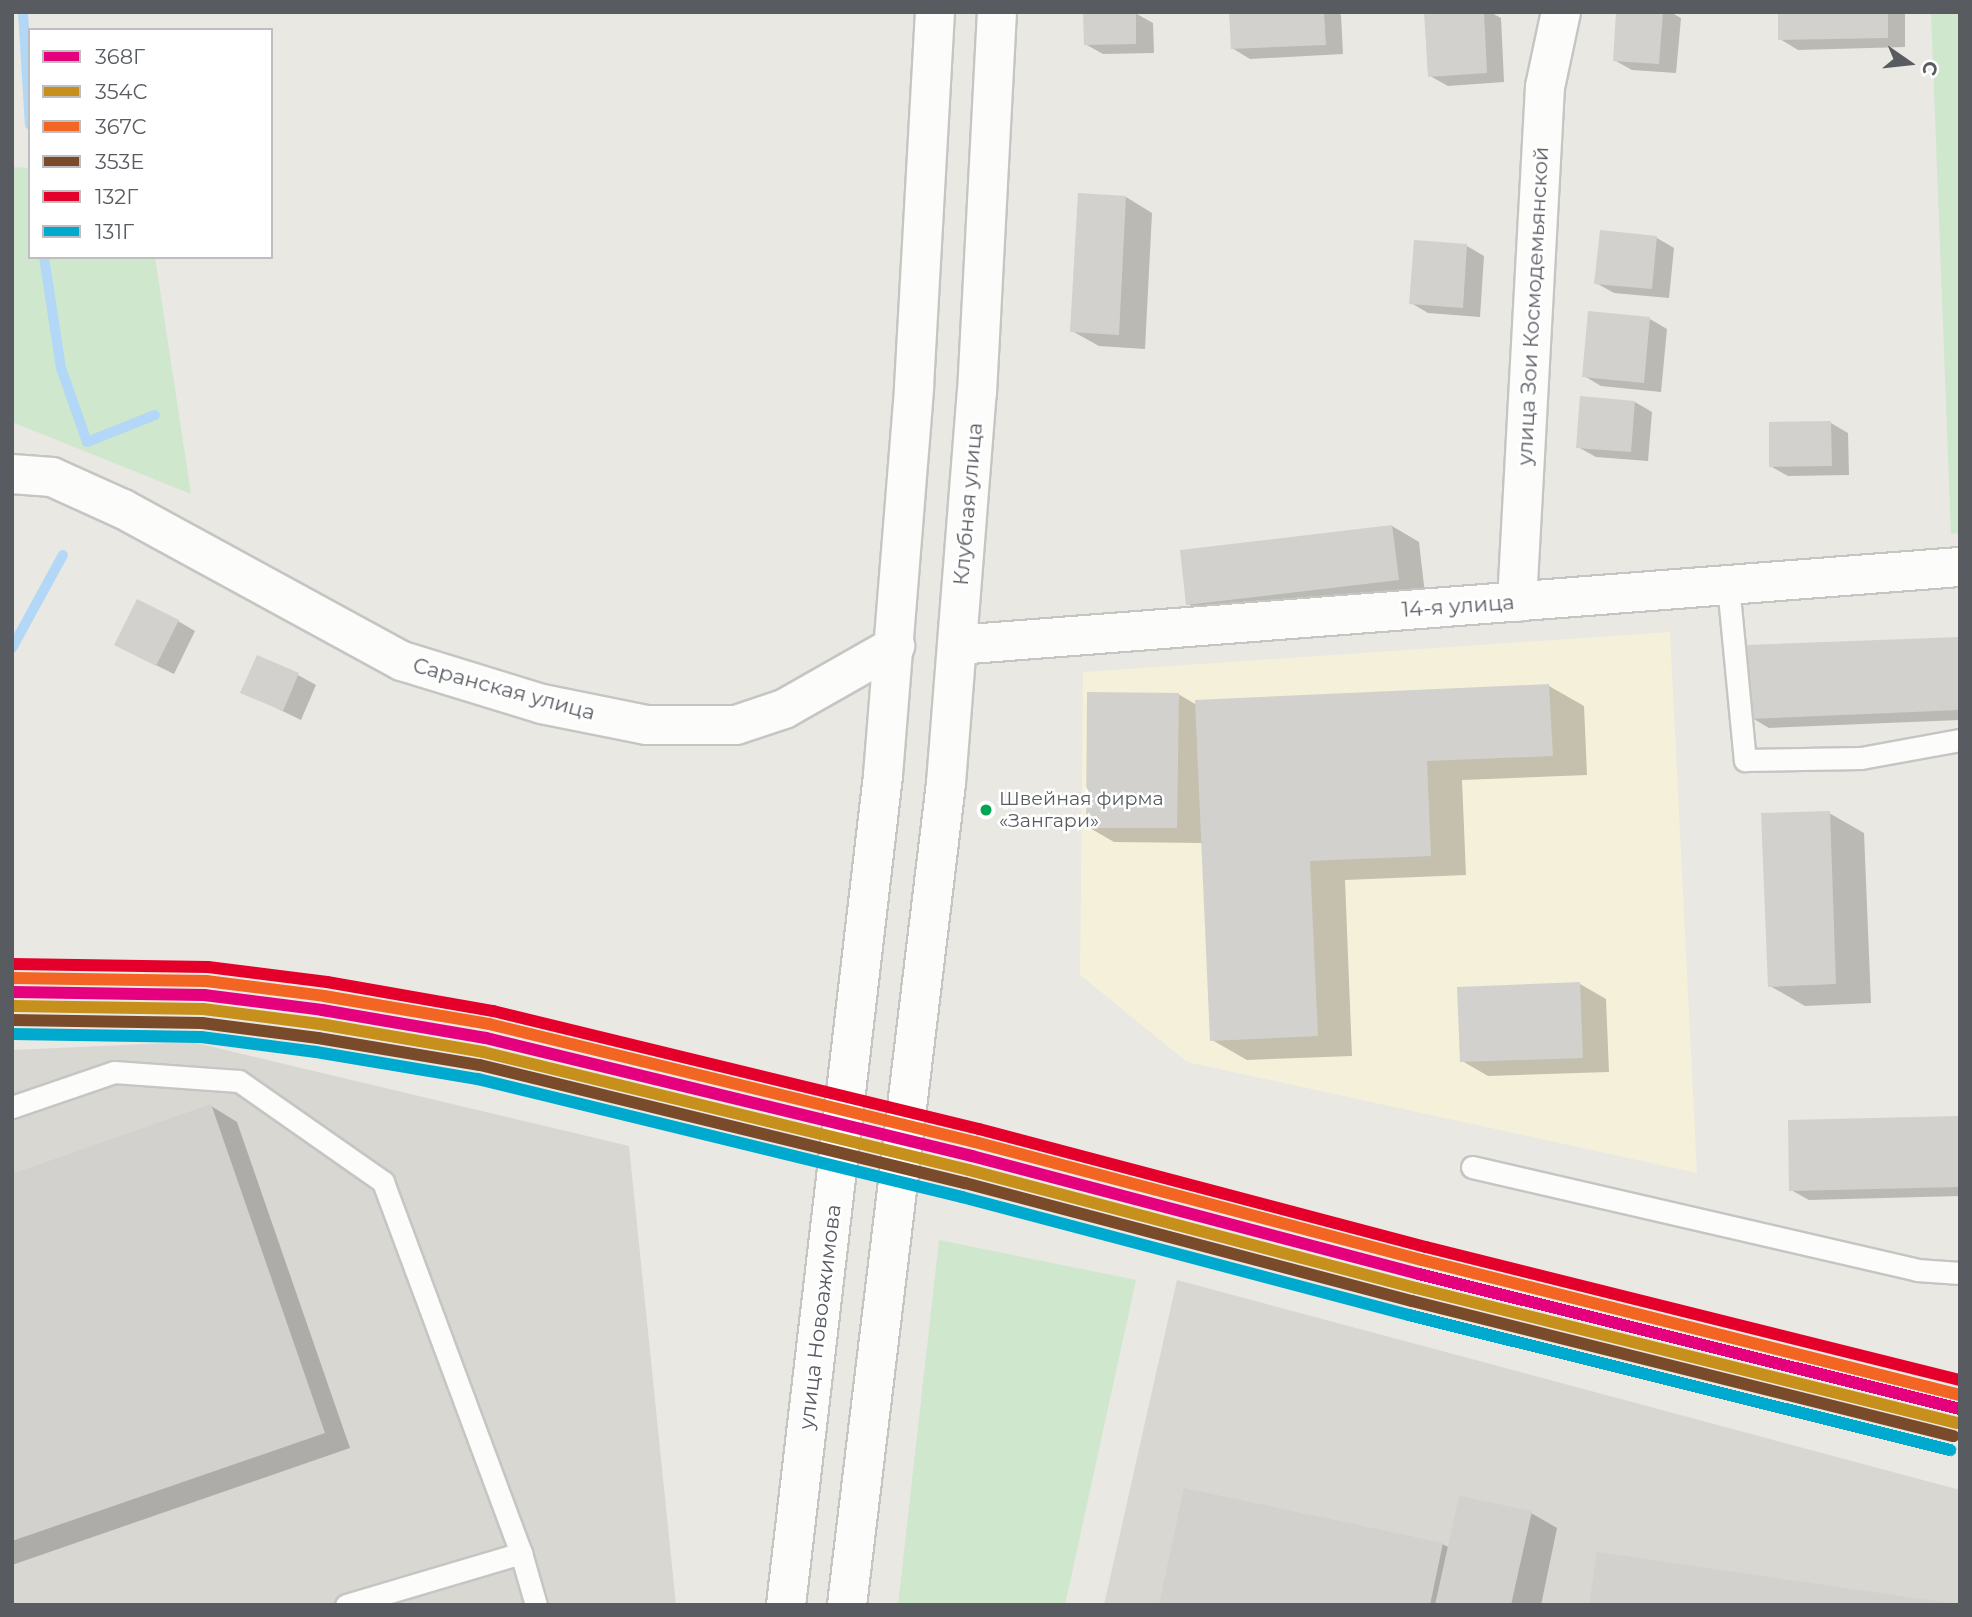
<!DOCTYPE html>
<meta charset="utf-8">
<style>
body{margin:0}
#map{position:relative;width:1972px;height:1617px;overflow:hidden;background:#e9e8e2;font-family:Montserrat,sans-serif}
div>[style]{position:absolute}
.commercial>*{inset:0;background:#f5f0d9}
.industrial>*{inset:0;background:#d9d7d2}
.green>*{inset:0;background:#cfe7cd}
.shadow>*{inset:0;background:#0003}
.stream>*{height:10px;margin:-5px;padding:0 5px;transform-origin:5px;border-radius:5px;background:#b3d7f6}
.building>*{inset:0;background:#d2d1cd}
.roads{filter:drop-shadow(2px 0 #c5c6c4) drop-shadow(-2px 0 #c5c6c4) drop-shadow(0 2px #c5c6c4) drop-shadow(0 -2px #c5c6c4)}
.lane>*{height:21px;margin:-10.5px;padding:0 10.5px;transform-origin:10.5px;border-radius:10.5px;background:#fcfcfb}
.street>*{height:38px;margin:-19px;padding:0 19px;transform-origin:19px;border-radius:19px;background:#fcfcfb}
.secondary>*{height:38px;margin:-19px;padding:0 19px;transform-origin:19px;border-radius:19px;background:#fcfcfb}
.rail-1>*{height:12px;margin:-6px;padding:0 6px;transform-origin:6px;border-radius:6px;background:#e5007d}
.rail-2>*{height:12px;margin:-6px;padding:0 6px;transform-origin:6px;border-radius:6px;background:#c7901d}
.rail-3>*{height:12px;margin:-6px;padding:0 6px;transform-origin:6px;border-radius:6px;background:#f26522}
.rail-4>*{height:12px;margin:-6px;padding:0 6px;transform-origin:6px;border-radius:6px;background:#7a4b2a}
.rail-5>*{height:12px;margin:-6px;padding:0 6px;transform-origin:6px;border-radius:6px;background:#e4002b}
.rail-6>*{height:12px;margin:-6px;padding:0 6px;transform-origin:6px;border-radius:6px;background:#00a9ce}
.dots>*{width:19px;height:19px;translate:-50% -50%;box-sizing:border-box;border:4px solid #fff;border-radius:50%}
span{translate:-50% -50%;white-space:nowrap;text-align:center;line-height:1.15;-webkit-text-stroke:5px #fff;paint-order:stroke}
.bus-label{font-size:19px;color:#585c61}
.left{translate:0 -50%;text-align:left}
.street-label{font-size:21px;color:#585c61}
.frame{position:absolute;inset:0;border:14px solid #585c61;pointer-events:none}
.legend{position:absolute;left:28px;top:28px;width:245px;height:231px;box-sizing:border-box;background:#fff;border:2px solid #bcbec0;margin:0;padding:9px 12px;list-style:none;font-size:21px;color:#585c61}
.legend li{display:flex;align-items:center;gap:14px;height:35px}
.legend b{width:35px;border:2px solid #bcbec0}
.north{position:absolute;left:1874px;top:28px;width:70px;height:70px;-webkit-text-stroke:5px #fff;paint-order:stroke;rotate:104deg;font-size:19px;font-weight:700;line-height:28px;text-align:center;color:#585c61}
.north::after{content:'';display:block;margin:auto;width:24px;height:32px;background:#585c61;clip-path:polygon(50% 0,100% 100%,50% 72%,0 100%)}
</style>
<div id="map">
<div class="commercial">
<div style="clip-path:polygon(1670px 632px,1697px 1173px,1187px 1062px,1080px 975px,1083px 672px)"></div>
</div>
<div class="industrial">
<div style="clip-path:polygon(192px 1042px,629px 1146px,676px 1605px,12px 1605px,12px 1050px)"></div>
<div style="clip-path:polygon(1177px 1280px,1960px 1490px,1960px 1605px,1104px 1605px)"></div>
</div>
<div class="green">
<div style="clip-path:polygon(1931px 12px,1960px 12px,1960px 533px,1951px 534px)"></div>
<div style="clip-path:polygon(12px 167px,30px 168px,30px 257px,155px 257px,191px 494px,12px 422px)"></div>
<div style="clip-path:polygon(939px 1240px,1136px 1280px,1065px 1605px,898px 1605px)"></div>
</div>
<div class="shadow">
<div style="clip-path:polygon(1231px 12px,1337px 12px,1341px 15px,1343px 54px,1250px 59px,1232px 48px)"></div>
<div style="clip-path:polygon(1426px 12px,1490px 12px,1501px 18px,1504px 82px,1448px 86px,1430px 76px)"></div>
<div style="clip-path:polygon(1618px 12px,1670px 12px,1681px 18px,1676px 73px,1632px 70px,1614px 60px)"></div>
<div style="clip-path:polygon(1780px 12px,1905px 12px,1905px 47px,1798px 50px,1780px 39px)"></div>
<div style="clip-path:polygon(1135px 13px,1153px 23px,1154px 53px,1103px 54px,1085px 44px)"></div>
<div style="clip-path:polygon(1126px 197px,1152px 213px,1145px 349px,1099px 346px,1072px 331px)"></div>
<div style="clip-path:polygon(1657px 238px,1674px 248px,1669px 298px,1614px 293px,1596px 283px)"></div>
<div style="clip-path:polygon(1467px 246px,1484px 256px,1480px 317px,1428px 313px,1411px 303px)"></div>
<div style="clip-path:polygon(1650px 319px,1667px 329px,1661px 392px,1601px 386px,1584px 376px)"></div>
<div style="clip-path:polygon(1635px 402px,1652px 412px,1648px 461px,1596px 457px,1578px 447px)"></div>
<div style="clip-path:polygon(1831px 423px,1848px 433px,1849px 475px,1788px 476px,1770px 466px)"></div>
<div style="clip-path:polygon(1392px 526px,1419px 542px,1425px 594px,1214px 619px,1188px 604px)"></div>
<div style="clip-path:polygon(178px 621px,195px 631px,174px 674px,133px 654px)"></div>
<div style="clip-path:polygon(1960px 638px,1960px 720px,1769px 728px,1752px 718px)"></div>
<div style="clip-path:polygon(298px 675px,316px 685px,301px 720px,243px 692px)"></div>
<div style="clip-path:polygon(1549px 686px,1584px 706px,1587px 775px,1462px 780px,1466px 875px,1345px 880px,1352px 1056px,1247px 1060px,1212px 1040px,1203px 843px,1114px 842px,1088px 827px,1178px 694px,1197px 705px)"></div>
<div style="clip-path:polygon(1829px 813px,1864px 833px,1871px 1003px,1805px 1006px,1770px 986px)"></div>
<div style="clip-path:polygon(1580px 984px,1606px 999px,1609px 1072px,1488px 1076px,1462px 1061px)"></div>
<div style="clip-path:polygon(211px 1106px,237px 1122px,350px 1448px,12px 1565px,12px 1176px)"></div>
<div style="clip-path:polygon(1960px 1118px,1960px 1196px,1809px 1200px,1791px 1190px)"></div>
<div style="clip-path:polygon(1531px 1513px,1557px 1528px,1541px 1605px,1161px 1605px,1442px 1544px,1450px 1548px)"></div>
</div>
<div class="stream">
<div style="left:23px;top:12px;width:113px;rotate:86.5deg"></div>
<div style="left:44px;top:257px;width:112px;rotate:81.3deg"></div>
<div style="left:61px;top:368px;width:78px;rotate:70.6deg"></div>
<div style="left:87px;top:442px;width:73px;rotate:-21.7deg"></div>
<div style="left:12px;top:648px;width:106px;rotate:-61.3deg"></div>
</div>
<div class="building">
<div style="clip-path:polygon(1096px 12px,1136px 12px,1136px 44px,1084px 45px,1083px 13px)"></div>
<div style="clip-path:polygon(1229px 12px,1324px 12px,1326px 45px,1231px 49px)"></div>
<div style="clip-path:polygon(1424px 12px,1484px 12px,1487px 73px,1428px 77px)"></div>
<div style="clip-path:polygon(1616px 12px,1663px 12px,1659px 64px,1613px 61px)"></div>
<div style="clip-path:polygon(1778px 12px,1888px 12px,1888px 38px,1778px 40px)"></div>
<div style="clip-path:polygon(1078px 193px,1126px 196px,1119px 335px,1070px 332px)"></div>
<div style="clip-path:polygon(1600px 230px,1657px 236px,1652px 289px,1594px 284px)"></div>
<div style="clip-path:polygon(1414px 240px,1467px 244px,1463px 308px,1409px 304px)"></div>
<div style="clip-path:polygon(1588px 311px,1650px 317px,1644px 383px,1582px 377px)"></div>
<div style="clip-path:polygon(1580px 396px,1635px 401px,1631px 452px,1576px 448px)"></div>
<div style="clip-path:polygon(1831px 421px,1832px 466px,1769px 467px,1769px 422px)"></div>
<div style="clip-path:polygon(1392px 525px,1399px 580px,1186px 605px,1180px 550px)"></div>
<div style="clip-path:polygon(137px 599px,179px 620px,156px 666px,114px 645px)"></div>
<div style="clip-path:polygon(1960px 637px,1960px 710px,1750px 719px,1747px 645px)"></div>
<div style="clip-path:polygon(257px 655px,299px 673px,283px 711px,240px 693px)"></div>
<div style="clip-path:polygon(1549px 684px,1553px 756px,1427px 761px,1431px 856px,1310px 861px,1318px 1036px,1210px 1041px,1195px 700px)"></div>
<div style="clip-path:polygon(1087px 692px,1179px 693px,1177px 828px,1086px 828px)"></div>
<div style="clip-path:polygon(1830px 811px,1836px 984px,1768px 987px,1761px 813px)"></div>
<div style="clip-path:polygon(1580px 982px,1583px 1058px,1460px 1062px,1457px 987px)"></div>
<div style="clip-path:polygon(211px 1104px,325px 1433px,12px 1541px,12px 1174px)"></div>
<div style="clip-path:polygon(1960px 1116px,1960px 1187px,1789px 1191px,1788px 1120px)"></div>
<div style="clip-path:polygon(1184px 1488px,1443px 1543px,1430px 1605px,1159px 1605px)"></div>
<div style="clip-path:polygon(1459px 1496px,1532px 1511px,1511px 1605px,1435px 1605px)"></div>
<div style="clip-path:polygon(1597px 1552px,1950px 1603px,1950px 1605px,1589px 1605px)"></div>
</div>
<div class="roads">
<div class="lane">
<div style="left:1728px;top:585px;width:176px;rotate:84.5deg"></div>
<div style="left:1745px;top:760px;width:116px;rotate:-1deg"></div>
<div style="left:1861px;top:758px;width:101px;rotate:-10.3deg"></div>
<div style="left:12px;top:1107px;width:108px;rotate:-18.9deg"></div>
<div style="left:114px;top:1072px;width:125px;rotate:4.1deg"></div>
<div style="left:239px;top:1081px;width:176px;rotate:35deg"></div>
<div style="left:383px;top:1182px;width:396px;rotate:69.6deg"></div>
<div style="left:521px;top:1553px;width:54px;rotate:73.9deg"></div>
<div style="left:1472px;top:1167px;width:457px;rotate:13deg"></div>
<div style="left:1917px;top:1270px;width:43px;rotate:4deg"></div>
<div style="left:346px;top:1605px;width:183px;rotate:-16.5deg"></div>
</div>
<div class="street">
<div style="left:12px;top:474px;width:40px;rotate:4.3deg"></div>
<div style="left:52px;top:477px;width:78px;rotate:24.3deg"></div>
<div style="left:123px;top:509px;width:318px;rotate:28.6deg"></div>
<div style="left:402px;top:661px;width:146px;rotate:17.1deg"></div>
<div style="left:542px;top:704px;width:106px;rotate:11.4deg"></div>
<div style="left:646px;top:725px;width:90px"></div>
<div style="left:736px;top:725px;width:51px;rotate:-18.4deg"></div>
<div style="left:784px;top:709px;width:128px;rotate:-29.6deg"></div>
<div style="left:1517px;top:602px;width:516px;rotate:-86.89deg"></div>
<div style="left:1545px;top:87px;width:77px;rotate:-78deg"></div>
<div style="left:957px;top:645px;width:1006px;rotate:-4.45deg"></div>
</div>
<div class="secondary">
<div style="left:786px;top:1605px;width:836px;rotate:-83.33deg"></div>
<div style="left:883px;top:775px;width:389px;rotate:-85.4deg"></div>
<div style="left:914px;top:387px;width:376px;rotate:-86.8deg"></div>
<div style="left:847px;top:1605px;width:828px;rotate:-83.13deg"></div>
<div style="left:946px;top:783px;width:391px;rotate:-85.5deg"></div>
<div style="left:977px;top:393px;width:382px;rotate:-87deg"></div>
</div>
</div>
<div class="rail-1">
<div style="left:12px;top:992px;width:192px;rotate:0.9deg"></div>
<div style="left:204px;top:995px;width:119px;rotate:7.2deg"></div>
<div style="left:322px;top:1010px;width:166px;rotate:9.7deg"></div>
<div style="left:486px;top:1038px;width:500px;rotate:13.65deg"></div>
<div style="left:972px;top:1156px;width:462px;rotate:14.8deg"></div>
<div style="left:1419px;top:1274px;width:558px;rotate:14.01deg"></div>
</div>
<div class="rail-2">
<div style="left:12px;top:1006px;width:191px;rotate:0.9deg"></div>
<div style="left:203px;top:1009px;width:118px;rotate:7.3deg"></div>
<div style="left:320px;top:1024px;width:165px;rotate:9.7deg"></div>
<div style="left:483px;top:1052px;width:500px;rotate:13.65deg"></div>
<div style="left:969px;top:1170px;width:462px;rotate:14.8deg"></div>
<div style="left:1416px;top:1288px;width:558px;rotate:14.01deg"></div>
</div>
<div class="rail-3">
<div style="left:12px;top:978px;width:194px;rotate:0.9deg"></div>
<div style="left:206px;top:981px;width:119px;rotate:7.2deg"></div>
<div style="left:324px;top:996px;width:167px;rotate:9.6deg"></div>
<div style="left:489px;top:1024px;width:500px;rotate:13.65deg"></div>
<div style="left:975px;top:1142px;width:462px;rotate:14.8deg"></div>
<div style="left:1422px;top:1260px;width:555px;rotate:14.09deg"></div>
</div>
<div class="rail-4">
<div style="left:12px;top:1020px;width:190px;rotate:0.9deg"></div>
<div style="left:202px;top:1023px;width:117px;rotate:7.4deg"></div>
<div style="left:318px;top:1038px;width:164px;rotate:9.5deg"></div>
<div style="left:480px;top:1065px;width:499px;rotate:13.7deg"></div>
<div style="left:965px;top:1183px;width:462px;rotate:14.8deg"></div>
<div style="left:1412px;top:1301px;width:558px;rotate:14.01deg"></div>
</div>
<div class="rail-5">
<div style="left:12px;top:964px;width:196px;rotate:0.9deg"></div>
<div style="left:208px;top:967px;width:120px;rotate:7.2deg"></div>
<div style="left:327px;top:982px;width:169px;rotate:9.9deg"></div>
<div style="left:493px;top:1011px;width:500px;rotate:13.65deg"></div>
<div style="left:979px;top:1129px;width:462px;rotate:14.8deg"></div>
<div style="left:1426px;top:1247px;width:550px;rotate:13.99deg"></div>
</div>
<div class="rail-6">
<div style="left:12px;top:1034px;width:189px;rotate:0.9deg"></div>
<div style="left:201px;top:1037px;width:116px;rotate:7.4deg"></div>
<div style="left:316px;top:1052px;width:164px;rotate:9.5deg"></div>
<div style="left:478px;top:1079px;width:498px;rotate:13.7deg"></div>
<div style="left:962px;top:1197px;width:462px;rotate:14.8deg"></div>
<div style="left:1409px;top:1315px;width:558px;rotate:14.01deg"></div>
</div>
<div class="dots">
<div style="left:986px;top:810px;background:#00a651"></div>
</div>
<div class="bus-label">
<span class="left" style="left:999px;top:810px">Швейная фирма<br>«Зангари»</span>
</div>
<div class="street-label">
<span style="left:1533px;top:306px;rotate:-87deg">улица Зои Космодемьянской</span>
<span style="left:968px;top:504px;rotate:-85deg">Клубная улица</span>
<span style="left:1458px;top:606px;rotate:-4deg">14-я улица</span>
<span style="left:504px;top:689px;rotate:15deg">Саранская улица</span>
<span style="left:820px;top:1317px;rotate:-83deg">улица Новоажимова</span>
</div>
<div class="frame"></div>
<ul class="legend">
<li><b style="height:9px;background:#e5007d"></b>368Г</li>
<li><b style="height:9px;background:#c7901d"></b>354С</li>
<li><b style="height:9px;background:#f26522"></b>367С</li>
<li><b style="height:9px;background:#7a4b2a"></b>353Е</li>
<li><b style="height:9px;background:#e4002b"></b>132Г</li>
<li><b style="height:9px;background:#00a9ce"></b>131Г</li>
</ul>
<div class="north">С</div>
</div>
